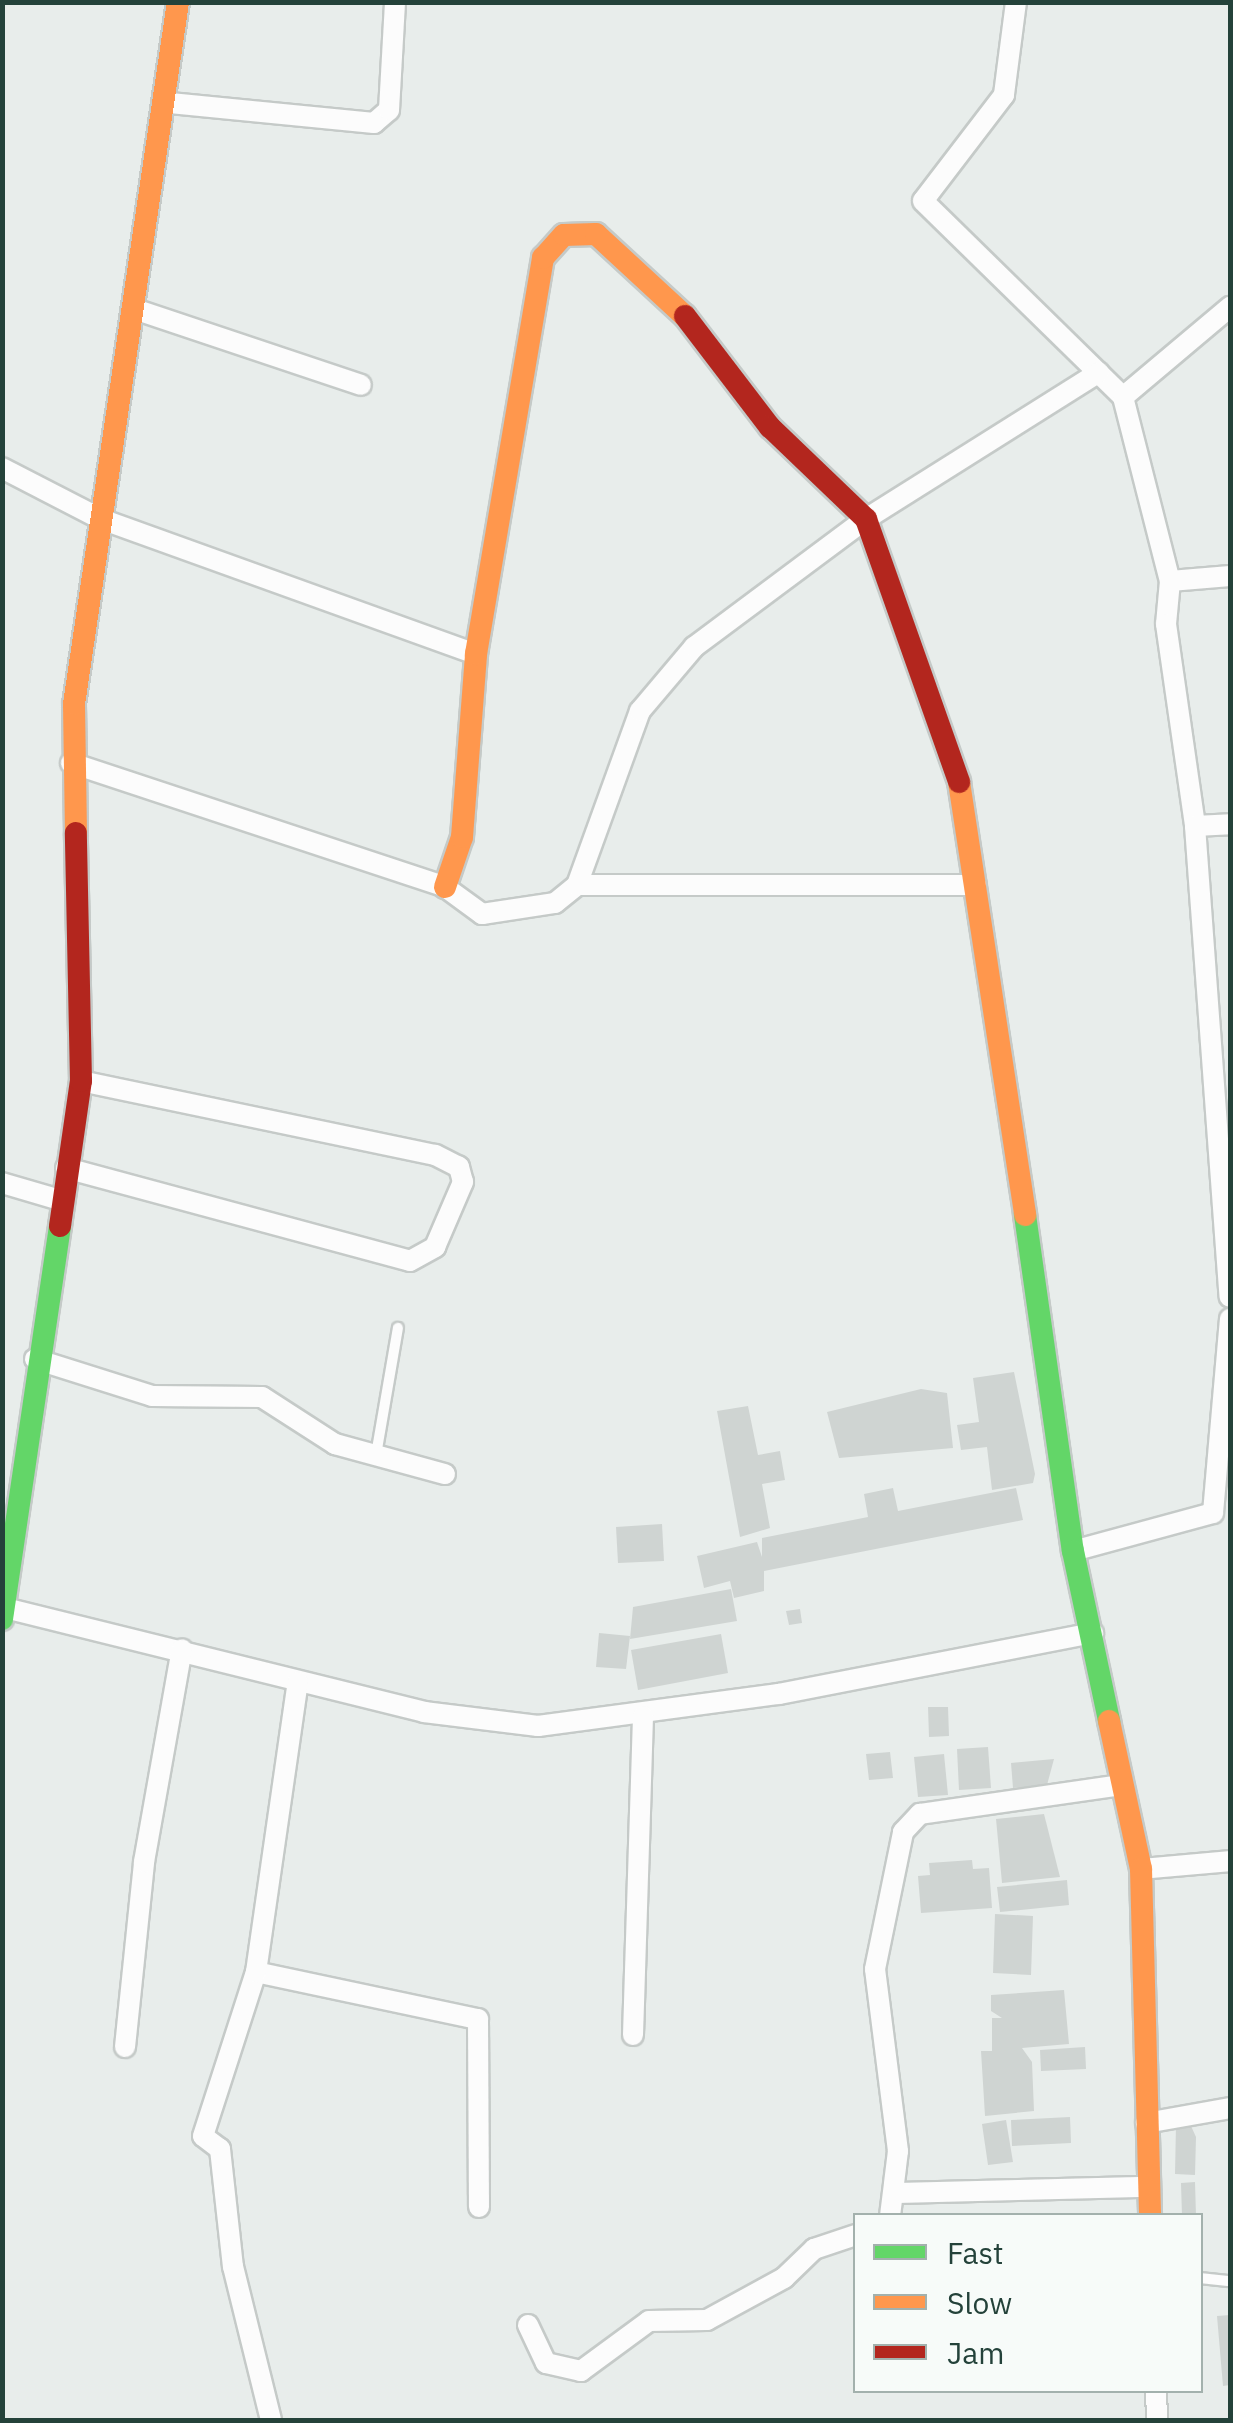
<!DOCTYPE html>
<style>
body{margin:0}
#map{position:relative;width:1233px;height:2423px;overflow:hidden;background:#e8edeb;font-family:"IBM Plex Sans",sans-serif}
div>[style]{position:absolute}
.building>*{inset:0;background:#cfd4d2}
.roads{filter:drop-shadow(2px 0 #c5cac8) drop-shadow(-2px 0 #c5cac8) drop-shadow(0 2px #c5cac8) drop-shadow(0 -2px #c5cac8)}
.lane>*{height:10px;margin:-5px;padding:0 5px;transform-origin:5px;border-radius:5px;background:#fcfcfc}
.street>*{height:20px;margin:-10px;padding:0 10px;transform-origin:10px;border-radius:10px;background:#fcfcfc}
.fast>*{height:22px;margin:-11px;padding:0 11px;transform-origin:11px;border-radius:11px;background:#63d668}
.slow>*{height:22px;margin:-11px;padding:0 11px;transform-origin:11px;border-radius:11px;background:#ff974d}
.jam>*{height:22px;margin:-11px;padding:0 11px;transform-origin:11px;border-radius:11px;background:#b3261e}
span{translate:-50% -50%;white-space:nowrap;text-align:center;line-height:1.15;-webkit-text-stroke:9px #f7fbf9;paint-order:stroke}
.frame{position:absolute;inset:0;border:5px solid #24423a;pointer-events:none}
.legend{position:absolute;left:853px;top:2213px;width:350px;height:180px;box-sizing:border-box;background:#f7fbf9;border:2px solid #a3b1ad;margin:0;padding:12px 18px;list-style:none;font-size:30px;color:#24423a}
.legend li{display:flex;align-items:center;gap:20px;height:50px}
.legend b{width:50px;border:2px solid #a3b1ad}
</style>
<div id="map">
<div class="building">
<div style="clip-path:polygon(1014px 1372px,1035px 1474px,1033px 1483px,992px 1490px,987px 1447px,961px 1450px,957px 1425px,979px 1422px,973px 1378px)"></div>
<div style="clip-path:polygon(921px 1389px,947px 1393px,953px 1448px,839px 1458px,827px 1412px)"></div>
<div style="clip-path:polygon(748px 1406px,758px 1455px,780px 1451px,785px 1480px,762px 1484px,770px 1528px,740px 1537px,717px 1411px)"></div>
<div style="clip-path:polygon(893px 1488px,898px 1511px,1016px 1488px,1023px 1520px,764px 1571px,764px 1591px,734px 1598px,730px 1581px,704px 1588px,697px 1556px,757px 1542px,762px 1557px,762px 1538px,868px 1517px,864px 1494px)"></div>
<div style="clip-path:polygon(662px 1524px,664px 1561px,618px 1563px,616px 1527px)"></div>
<div style="clip-path:polygon(731px 1589px,737px 1621px,630px 1639px,633px 1607px)"></div>
<div style="clip-path:polygon(800px 1609px,802px 1623px,789px 1625px,786px 1611px)"></div>
<div style="clip-path:polygon(599px 1633px,630px 1636px,626px 1669px,596px 1667px)"></div>
<div style="clip-path:polygon(721px 1634px,728px 1673px,638px 1690px,631px 1650px)"></div>
<div style="clip-path:polygon(928px 1707px,948px 1707px,949px 1736px,929px 1737px)"></div>
<div style="clip-path:polygon(988px 1747px,991px 1788px,959px 1790px,957px 1749px)"></div>
<div style="clip-path:polygon(890px 1752px,893px 1778px,869px 1780px,866px 1754px)"></div>
<div style="clip-path:polygon(944px 1754px,948px 1795px,918px 1797px,914px 1757px)"></div>
<div style="clip-path:polygon(1054px 1759px,1047px 1785px,1013px 1788px,1011px 1763px)"></div>
<div style="clip-path:polygon(1044px 1814px,1060px 1877px,1002px 1883px,996px 1819px)"></div>
<div style="clip-path:polygon(972px 1860px,973px 1869px,989px 1868px,992px 1908px,921px 1913px,918px 1876px,930px 1875px,929px 1863px)"></div>
<div style="clip-path:polygon(1067px 1880px,1069px 1905px,1000px 1912px,997px 1887px)"></div>
<div style="clip-path:polygon(995px 1914px,1033px 1916px,1031px 1975px,993px 1973px)"></div>
<div style="clip-path:polygon(1064px 1990px,1069px 2044px,1022px 2048px,1032px 2062px,1034px 2111px,985px 2116px,981px 2051px,992px 2051px,992px 2018px,1002px 2018px,991px 2011px,991px 1995px)"></div>
<div style="clip-path:polygon(1085px 2047px,1086px 2069px,1041px 2071px,1040px 2050px)"></div>
<div style="clip-path:polygon(1070px 2117px,1071px 2143px,1012px 2146px,1011px 2120px)"></div>
<div style="clip-path:polygon(1006px 2120px,1013px 2162px,988px 2165px,982px 2124px)"></div>
<div style="clip-path:polygon(1176px 2125px,1191px 2126px,1196px 2137px,1195px 2175px,1175px 2174px)"></div>
<div style="clip-path:polygon(1195px 2182px,1196px 2216px,1182px 2216px,1181px 2183px)"></div>
<div style="clip-path:polygon(1230px 2315px,1230px 2385px,1223px 2386px,1217px 2316px)"></div>
</div>
<div class="roads">
<div class="lane">
<div style="left:376px;top:1455px;width:129px;rotate:-80.2deg"></div>
<div style="left:1200px;top:2278px;width:30px;rotate:6deg"></div>
</div>
<div class="street">
<div style="left:1016px;top:2px;width:94px;rotate:97.4deg"></div>
<div style="left:1004px;top:95px;width:133px;rotate:127.4deg"></div>
<div style="left:923px;top:201px;width:280px;rotate:44.4deg"></div>
<div style="left:1123px;top:397px;width:190px;rotate:75.7deg"></div>
<div style="left:170px;top:103px;width:205px;rotate:5.6deg"></div>
<div style="left:374px;top:123px;width:20px;rotate:-41deg"></div>
<div style="left:389px;top:110px;width:108px;rotate:-86.8deg"></div>
<div style="left:137px;top:310px;width:236px;rotate:18.5deg"></div>
<div style="left:1123px;top:397px;width:140px;rotate:-40.1deg"></div>
<div style="left:2px;top:468px;width:111px;rotate:27.3deg"></div>
<div style="left:101px;top:519px;width:399px;rotate:19.8deg"></div>
<div style="left:1230px;top:576px;width:60px;rotate:175.2deg"></div>
<div style="left:1170px;top:581px;width:43px;rotate:95.3deg"></div>
<div style="left:1166px;top:624px;width:204px;rotate:81.8deg"></div>
<div style="left:1195px;top:826px;width:472px;rotate:85.8deg"></div>
<div style="left:71px;top:763px;width:394px;rotate:18.3deg"></div>
<div style="left:445px;top:887px;width:46px;rotate:36.1deg"></div>
<div style="left:482px;top:914px;width:74px;rotate:-8.6deg"></div>
<div style="left:555px;top:903px;width:28px;rotate:-39deg"></div>
<div style="left:577px;top:885px;width:185px;rotate:-70.1deg"></div>
<div style="left:640px;top:711px;width:84px;rotate:-49.8deg"></div>
<div style="left:694px;top:647px;width:214px;rotate:-36.7deg"></div>
<div style="left:866px;top:519px;width:275px;rotate:-32.2deg"></div>
<div style="left:1195px;top:826px;width:35px;rotate:-3deg"></div>
<div style="left:577px;top:885px;width:399px"></div>
<div style="left:66px;top:1168px;width:356px;rotate:15.1deg"></div>
<div style="left:410px;top:1261px;width:29px;rotate:-29deg"></div>
<div style="left:435px;top:1247px;width:71px;rotate:-66.7deg"></div>
<div style="left:463px;top:1182px;width:16px;rotate:-105deg"></div>
<div style="left:459px;top:1167px;width:27px;rotate:-153deg"></div>
<div style="left:435px;top:1155px;width:362px;rotate:-168.2deg"></div>
<div style="left:2px;top:1183px;width:60px;rotate:16.3deg"></div>
<div style="left:35px;top:1359px;width:123px;rotate:17.5deg"></div>
<div style="left:152px;top:1396px;width:110px;rotate:0.5deg"></div>
<div style="left:262px;top:1397px;width:87px;rotate:32.8deg"></div>
<div style="left:335px;top:1444px;width:114px;rotate:15.3deg"></div>
<div style="left:1073px;top:1551px;width:145px;rotate:-15.2deg"></div>
<div style="left:1213px;top:1513px;width:195px;rotate:-85deg"></div>
<div style="left:5px;top:1608px;width:432px;rotate:13.9deg"></div>
<div style="left:424px;top:1712px;width:115px;rotate:7deg"></div>
<div style="left:538px;top:1726px;width:243px;rotate:-7.6deg"></div>
<div style="left:779px;top:1694px;width:320px;rotate:-11deg"></div>
<div style="left:1141px;top:1869px;width:89px;rotate:-5.1deg"></div>
<div style="left:256px;top:1972px;width:227px;rotate:12deg"></div>
<div style="left:478px;top:2019px;width:188px;rotate:89.7deg"></div>
<div style="left:633px;top:2035px;width:319px;rotate:-88.2deg"></div>
<div style="left:125px;top:2047px;width:186px;rotate:-84.1deg"></div>
<div style="left:144px;top:1862px;width:216px;rotate:-79.9deg"></div>
<div style="left:1146px;top:2123px;width:85px;rotate:-10.1deg"></div>
<div style="left:897px;top:2193px;width:252px;rotate:-1.4deg"></div>
<div style="left:890px;top:2216px;width:65px;rotate:-83deg"></div>
<div style="left:898px;top:2151px;width:183px;rotate:-97.2deg"></div>
<div style="left:875px;top:1969px;width:140px;rotate:-78.4deg"></div>
<div style="left:903px;top:1832px;width:25px;rotate:-47deg"></div>
<div style="left:920px;top:1814px;width:204px;rotate:-8.2deg"></div>
<div style="left:528px;top:2325px;width:42px;rotate:64.7deg"></div>
<div style="left:546px;top:2363px;width:36px;rotate:13deg"></div>
<div style="left:581px;top:2371px;width:84px;rotate:-36.3deg"></div>
<div style="left:649px;top:2321px;width:58px;rotate:-1deg"></div>
<div style="left:707px;top:2320px;width:88px;rotate:-28.6deg"></div>
<div style="left:784px;top:2278px;width:42px;rotate:-44deg"></div>
<div style="left:814px;top:2249px;width:44px;rotate:-18.4deg"></div>
<div style="left:1156px;top:2390px;width:30px;rotate:88deg"></div>
<div style="left:271px;top:2420px;width:158px;rotate:-103.9deg"></div>
<div style="left:233px;top:2267px;width:119px;rotate:-96.3deg"></div>
<div style="left:220px;top:2149px;width:21px;rotate:-143deg"></div>
<div style="left:203px;top:2136px;width:172px;rotate:-72.1deg"></div>
<div style="left:256px;top:1972px;width:293px;rotate:-81.8deg"></div>
</div>
<div class="fast">
<div style="left:1025px;top:1215px;width:339px;rotate:81.9deg"></div>
<div style="left:1073px;top:1551px;width:174px;rotate:78deg"></div>
<div style="left:2px;top:1619px;width:397px;rotate:-81.6deg"></div>
</div>
<div class="slow">
<div style="left:959px;top:782px;width:438px;rotate:81.3deg"></div>
<div style="left:76px;top:833px;width:129px;rotate:-90.9deg"></div>
<div style="left:74px;top:704px;width:710px;rotate:-81.57deg"></div>
<div style="left:445px;top:887px;width:53px;rotate:-71.2deg"></div>
<div style="left:462px;top:837px;width:184px;rotate:-85.6deg"></div>
<div style="left:476px;top:654px;width:402px;rotate:-80.4deg"></div>
<div style="left:543px;top:258px;width:31px;rotate:-48deg"></div>
<div style="left:564px;top:235px;width:32px;rotate:-2deg"></div>
<div style="left:596px;top:234px;width:121px;rotate:42.7deg"></div>
<div style="left:1109px;top:1721px;width:151px;rotate:77.8deg"></div>
<div style="left:1141px;top:1869px;width:347px;rotate:88.5deg"></div>
</div>
<div class="jam">
<div style="left:685px;top:316px;width:140px;rotate:52.6deg"></div>
<div style="left:770px;top:427px;width:133px;rotate:43.8deg"></div>
<div style="left:866px;top:519px;width:279px;rotate:70.5deg"></div>
<div style="left:60px;top:1226px;width:147px;rotate:-81.8deg"></div>
<div style="left:81px;top:1081px;width:248px;rotate:-91.2deg"></div>
</div>
</div>
<div class="frame"></div>
<ul class="legend">
<li><b style="height:12px;background:#63d668"></b>Fast</li>
<li><b style="height:12px;background:#ff974d"></b>Slow</li>
<li><b style="height:12px;background:#b3261e"></b>Jam</li>
</ul>
</div>
